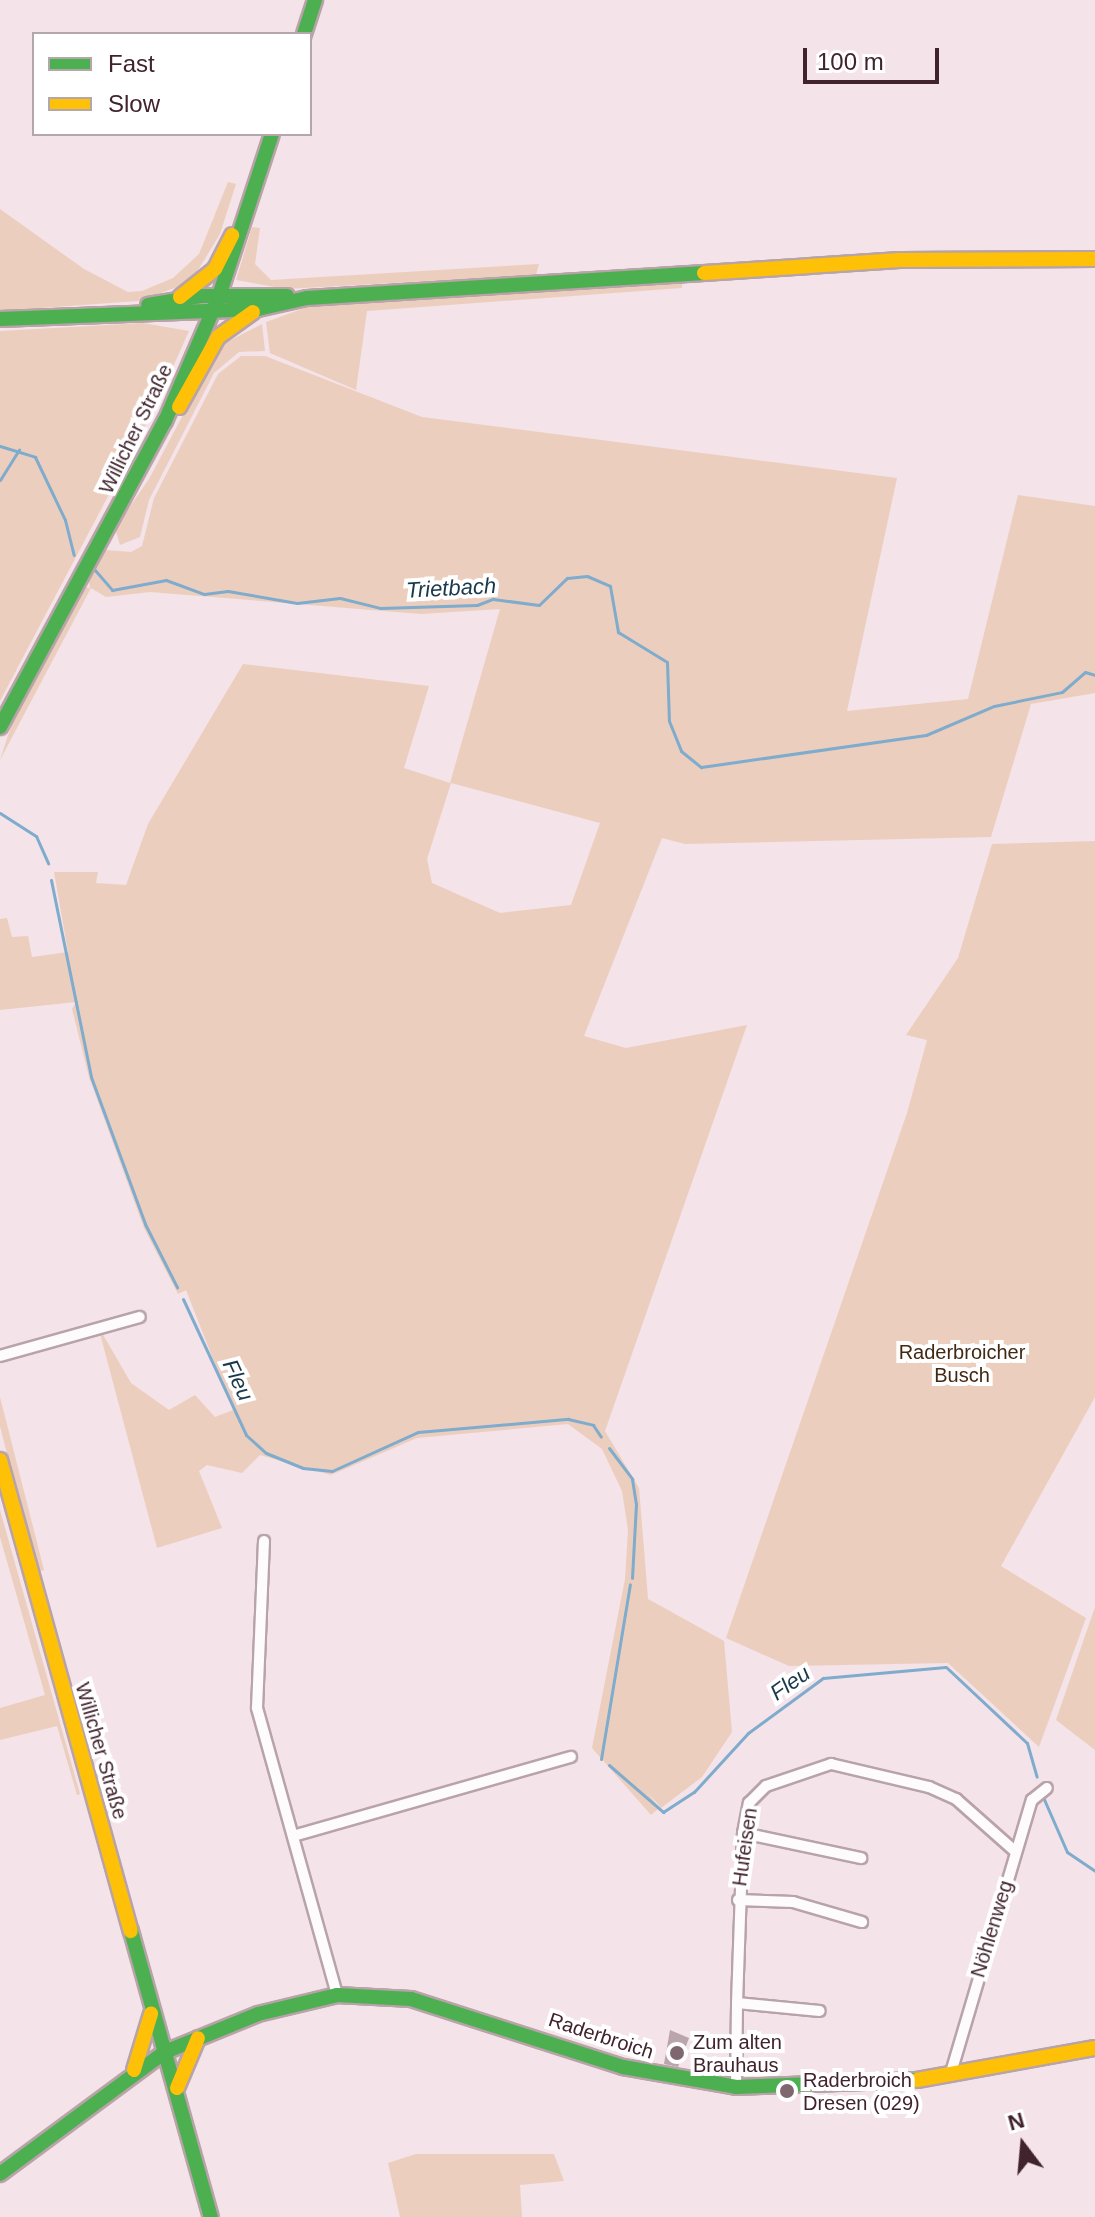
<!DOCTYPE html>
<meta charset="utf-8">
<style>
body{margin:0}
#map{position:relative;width:1095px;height:2217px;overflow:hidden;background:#f4e3e8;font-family:Arial,sans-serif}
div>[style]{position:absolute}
.green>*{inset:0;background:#eccebe}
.stream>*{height:3px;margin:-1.5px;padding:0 1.5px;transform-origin:1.5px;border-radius:1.5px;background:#7fabcd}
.building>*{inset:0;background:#bba5ac}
.roads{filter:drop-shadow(2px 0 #b8a3a9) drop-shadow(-2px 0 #b8a3a9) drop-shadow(0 2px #b8a3a9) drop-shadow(0 -2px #b8a3a9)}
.street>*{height:10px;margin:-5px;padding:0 5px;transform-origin:5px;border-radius:5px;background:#fdfbfc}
.fast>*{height:14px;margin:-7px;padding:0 7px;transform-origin:7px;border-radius:7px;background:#4caf50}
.slow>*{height:14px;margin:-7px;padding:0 7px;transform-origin:7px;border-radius:7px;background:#ffc107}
.dots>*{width:22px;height:22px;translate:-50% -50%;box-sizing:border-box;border:4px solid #fff;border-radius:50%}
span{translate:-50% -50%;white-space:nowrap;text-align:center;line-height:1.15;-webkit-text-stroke:8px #fff;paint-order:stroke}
.street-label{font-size:20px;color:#41232d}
.park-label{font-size:20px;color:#422913}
.poi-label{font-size:20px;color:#41232d}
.left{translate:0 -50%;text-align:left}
.water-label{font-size:22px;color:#19384c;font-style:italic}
.legend{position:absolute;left:32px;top:32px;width:280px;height:104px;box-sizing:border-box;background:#fff;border:2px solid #b3a7ab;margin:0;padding:10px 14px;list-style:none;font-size:24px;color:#41232d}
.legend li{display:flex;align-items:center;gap:16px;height:40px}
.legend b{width:40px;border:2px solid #b3a7ab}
.north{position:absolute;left:983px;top:2105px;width:80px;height:80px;-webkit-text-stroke:6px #fff;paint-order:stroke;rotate:344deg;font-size:22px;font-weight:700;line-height:32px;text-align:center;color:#41232d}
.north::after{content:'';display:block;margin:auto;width:28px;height:36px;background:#41232d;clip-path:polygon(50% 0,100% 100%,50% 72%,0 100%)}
.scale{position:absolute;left:803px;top:48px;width:136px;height:36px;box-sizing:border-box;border:4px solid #41232d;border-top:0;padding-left:10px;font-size:24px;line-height:28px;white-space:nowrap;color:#41232d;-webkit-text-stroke:6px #fff;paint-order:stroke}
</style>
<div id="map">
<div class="green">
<div style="clip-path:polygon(228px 182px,236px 184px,220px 234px,198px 270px,200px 279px,138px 301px,0 311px,0 209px,84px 269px,128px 292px,142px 291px,173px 278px,199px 254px)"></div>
<div style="clip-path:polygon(252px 227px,260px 228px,255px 264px,271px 280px,539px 264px,536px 275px,286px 289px,236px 280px)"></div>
<div style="clip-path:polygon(682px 281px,682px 288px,367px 311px,356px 390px,270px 353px,266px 322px,310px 306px)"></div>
<div style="clip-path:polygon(143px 323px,189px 331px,155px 407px,0 701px,0 331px)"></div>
<div style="clip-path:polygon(262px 324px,265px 351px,239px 352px,214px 373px,149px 500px,140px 537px,120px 545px,115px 528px,149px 479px,226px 334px,231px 340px)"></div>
<div style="clip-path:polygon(evenodd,241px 356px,265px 356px,422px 417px,897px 478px,847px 711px,968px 699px,1018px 495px,1095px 506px,1095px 693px,1031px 704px,991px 837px,685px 844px,662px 838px,584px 1036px,626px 1048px,747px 1025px,605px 1431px,639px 1488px,648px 1599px,724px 1641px,732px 1732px,702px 1777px,661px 1808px,647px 1791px,659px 1808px,651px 1815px,592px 1748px,625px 1579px,628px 1530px,622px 1491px,602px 1449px,568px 1424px,417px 1438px,331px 1475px,260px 1455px,242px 1473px,207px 1465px,199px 1471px,222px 1528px,157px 1548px,98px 1326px,131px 1383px,169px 1410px,195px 1395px,215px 1417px,233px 1410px,186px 1290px,178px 1294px,144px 1228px,89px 1077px,72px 1009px,76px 1002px,0 1010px,0 919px,7px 918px,12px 937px,28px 936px,32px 957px,68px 952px,54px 872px,98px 872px,96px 883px,126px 885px,148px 824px,243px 664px,429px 686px,404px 768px,450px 783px,500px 609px,421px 614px,150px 592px,106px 597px,91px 588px,0 760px,16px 711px,73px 604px,84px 587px,90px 588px,88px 578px,105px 550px,131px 552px,142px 546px,154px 498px,218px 374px,241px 356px,451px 783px,600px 823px,571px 905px,500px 913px,432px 883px,427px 859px,451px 783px)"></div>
<div style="clip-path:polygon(1095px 841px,1095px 1397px,1001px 1566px,1086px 1618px,1039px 1747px,948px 1663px,789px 1666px,726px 1638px,907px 1113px,927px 1040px,906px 1035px,958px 958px,992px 844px)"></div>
<div style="clip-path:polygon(0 1397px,44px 1570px,37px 1572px,0 1426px)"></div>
<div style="clip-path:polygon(0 1510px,80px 1794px,77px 1795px,57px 1726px,0 1740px,0 1708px,45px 1695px,0 1537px)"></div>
<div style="clip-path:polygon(1095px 1607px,1095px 1750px,1056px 1720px)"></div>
<div style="clip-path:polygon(416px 2154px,554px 2154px,564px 2181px,520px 2185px,522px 2217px,400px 2217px,388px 2163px)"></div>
</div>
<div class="stream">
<div style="left:0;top:446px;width:37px;rotate:17deg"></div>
<div style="left:35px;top:457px;width:70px;rotate:64.5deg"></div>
<div style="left:65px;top:520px;width:36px;rotate:76deg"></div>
<div style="left:0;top:480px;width:36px;rotate:-58deg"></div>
<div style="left:94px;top:569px;width:28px;rotate:49deg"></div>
<div style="left:112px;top:590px;width:55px;rotate:-10.5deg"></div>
<div style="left:166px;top:580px;width:40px;rotate:20.2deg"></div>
<div style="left:204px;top:594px;width:24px;rotate:-7deg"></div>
<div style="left:228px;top:591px;width:70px;rotate:9.9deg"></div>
<div style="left:297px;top:603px;width:43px;rotate:-6.6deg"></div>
<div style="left:340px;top:598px;width:41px;rotate:14deg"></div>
<div style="left:380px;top:608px;width:97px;rotate:-1.8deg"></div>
<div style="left:477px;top:605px;width:17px;rotate:-21deg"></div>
<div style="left:493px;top:599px;width:46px;rotate:7.4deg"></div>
<div style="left:539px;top:605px;width:39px;rotate:-44deg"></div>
<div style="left:567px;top:578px;width:20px;rotate:-6deg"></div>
<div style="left:587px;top:576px;width:25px;rotate:23deg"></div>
<div style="left:610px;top:586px;width:47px;rotate:80.1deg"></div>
<div style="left:618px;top:632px;width:57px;rotate:31.5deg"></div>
<div style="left:667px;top:662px;width:59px;rotate:88.1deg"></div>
<div style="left:669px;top:721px;width:32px;rotate:68deg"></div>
<div style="left:681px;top:751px;width:26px;rotate:39deg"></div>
<div style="left:701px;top:767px;width:227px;rotate:-8.1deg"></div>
<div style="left:926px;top:735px;width:74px;rotate:-23.1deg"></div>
<div style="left:994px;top:706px;width:69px;rotate:-11.6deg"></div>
<div style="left:1062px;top:692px;width:30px;rotate:-41deg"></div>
<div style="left:1085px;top:672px;width:10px;rotate:17deg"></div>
<div style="left:0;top:813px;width:43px;rotate:32.6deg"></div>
<div style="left:36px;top:836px;width:30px;rotate:66deg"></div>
<div style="left:51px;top:880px;width:201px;rotate:78.5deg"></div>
<div style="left:91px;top:1077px;width:157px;rotate:69.8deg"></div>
<div style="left:145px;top:1224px;width:71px;rotate:63.1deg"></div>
<div style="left:183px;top:1299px;width:150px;rotate:65.1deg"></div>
<div style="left:246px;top:1435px;width:27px;rotate:42deg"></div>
<div style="left:266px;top:1453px;width:40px;rotate:22deg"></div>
<div style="left:303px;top:1468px;width:29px;rotate:6deg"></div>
<div style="left:332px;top:1471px;width:94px;rotate:-24.4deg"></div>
<div style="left:418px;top:1432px;width:151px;rotate:-5deg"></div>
<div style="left:568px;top:1419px;width:26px;rotate:13deg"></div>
<div style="left:593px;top:1425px;width:14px;rotate:56deg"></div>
<div style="left:609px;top:1448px;width:39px;rotate:53deg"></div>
<div style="left:632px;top:1479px;width:25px;rotate:81deg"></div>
<div style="left:636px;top:1504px;width:74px;rotate:93.1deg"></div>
<div style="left:601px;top:1759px;width:177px;rotate:-80.6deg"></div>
<div style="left:609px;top:1765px;width:72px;rotate:41deg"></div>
<div style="left:663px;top:1812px;width:37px;rotate:-33deg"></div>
<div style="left:694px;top:1792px;width:80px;rotate:-47.5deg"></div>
<div style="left:748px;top:1733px;width:93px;rotate:-36.3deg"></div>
<div style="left:823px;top:1678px;width:123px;rotate:-5.1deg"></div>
<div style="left:946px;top:1667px;width:111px;rotate:43.2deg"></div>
<div style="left:1027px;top:1743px;width:35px;rotate:74deg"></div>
<div style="left:1043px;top:1797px;width:60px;rotate:66.4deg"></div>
<div style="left:1067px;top:1852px;width:34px;rotate:34deg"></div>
</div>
<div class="building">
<div style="clip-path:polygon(670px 2030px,689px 2038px,678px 2067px,664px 2064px)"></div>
</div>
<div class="roads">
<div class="street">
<div style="left:0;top:1356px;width:145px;rotate:-15.6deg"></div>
<div style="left:264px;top:1541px;width:167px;rotate:92.4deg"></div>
<div style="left:257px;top:1708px;width:298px;rotate:74.4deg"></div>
<div style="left:743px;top:1833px;width:121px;rotate:12deg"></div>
<div style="left:293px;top:1836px;width:289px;rotate:-15.9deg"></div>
<div style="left:738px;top:1900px;width:55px;rotate:2.1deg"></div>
<div style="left:793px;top:1902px;width:72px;rotate:16.2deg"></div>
<div style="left:737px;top:2003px;width:170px;rotate:-88deg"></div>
<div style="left:743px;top:1833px;width:31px;rotate:-79deg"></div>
<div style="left:749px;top:1803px;width:24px;rotate:-45deg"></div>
<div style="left:766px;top:1786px;width:69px;rotate:-18.7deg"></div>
<div style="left:831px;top:1764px;width:101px;rotate:13.2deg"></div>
<div style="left:929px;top:1787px;width:30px;rotate:24deg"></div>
<div style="left:956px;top:1799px;width:80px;rotate:41.5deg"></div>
<div style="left:950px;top:2076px;width:288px;rotate:-73.5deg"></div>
<div style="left:1032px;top:1800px;width:19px;rotate:-39deg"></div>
<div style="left:736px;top:2087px;width:84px;rotate:-89.3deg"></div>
<div style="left:737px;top:2003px;width:83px;rotate:5.5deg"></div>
</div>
<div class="fast">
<div style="left:304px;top:34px;width:36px;rotate:-72deg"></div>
<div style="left:148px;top:305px;width:55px;rotate:-9.5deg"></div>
<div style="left:202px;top:296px;width:85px"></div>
<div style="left:0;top:319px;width:258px;rotate:-2.2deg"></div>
<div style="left:258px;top:309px;width:50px;rotate:-12.7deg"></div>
<div style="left:307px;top:298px;width:398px;rotate:-3.6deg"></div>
<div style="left:0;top:727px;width:348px;rotate:-61.7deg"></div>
<div style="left:165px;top:421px;width:136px;rotate:-66.6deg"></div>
<div style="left:219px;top:296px;width:170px;rotate:-71.9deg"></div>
<div style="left:131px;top:1931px;width:297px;rotate:74.4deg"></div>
<div style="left:0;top:2174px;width:205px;rotate:-36.5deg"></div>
<div style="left:165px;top:2052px;width:100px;rotate:-22.2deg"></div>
<div style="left:258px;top:2014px;width:81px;rotate:-13.5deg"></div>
<div style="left:337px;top:1995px;width:74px;rotate:3.1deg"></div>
<div style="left:411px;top:1999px;width:223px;rotate:17.8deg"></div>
<div style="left:623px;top:2067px;width:115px;rotate:10deg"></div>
<div style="left:736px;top:2087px;width:181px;rotate:-2.2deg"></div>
</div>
<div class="slow">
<div style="left:704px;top:273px;width:196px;rotate:-3.8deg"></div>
<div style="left:900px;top:260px;width:195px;rotate:-0.3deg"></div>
<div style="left:180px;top:297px;width:45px;rotate:-38.7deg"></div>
<div style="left:215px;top:269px;width:38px;rotate:-63deg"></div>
<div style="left:179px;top:407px;width:80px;rotate:-60.9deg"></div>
<div style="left:218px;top:337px;width:43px;rotate:-35.5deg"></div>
<div style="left:0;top:1460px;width:489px;rotate:74.5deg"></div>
<div style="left:134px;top:2070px;width:59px;rotate:-73.1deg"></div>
<div style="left:917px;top:2080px;width:181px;rotate:-10.2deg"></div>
<div style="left:177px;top:2088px;width:54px;rotate:-67.2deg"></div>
</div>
</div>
<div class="dots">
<div style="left:677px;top:2053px;background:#80666e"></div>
<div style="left:787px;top:2091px;background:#80666e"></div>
</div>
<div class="street-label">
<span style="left:136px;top:429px;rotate:-64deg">Willicher Straße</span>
<span style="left:101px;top:1751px;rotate:74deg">Willicher Straße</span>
<span style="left:745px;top:1847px;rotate:-82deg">Hufeisen</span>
<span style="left:992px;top:1929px;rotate:-73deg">Nöhlenweg</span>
<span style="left:601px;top:2036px;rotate:18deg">Raderbroich</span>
</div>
<div class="park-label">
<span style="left:962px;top:1364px">Raderbroicher<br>Busch</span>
</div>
<div class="poi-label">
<span class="left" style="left:693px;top:2054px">Zum alten<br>Brauhaus</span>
<span class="left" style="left:803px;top:2092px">Raderbroich<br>Dresen (029)</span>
</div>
<div class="water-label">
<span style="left:451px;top:588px;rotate:-3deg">Trietbach</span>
<span style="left:238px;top:1380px;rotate:65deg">Fleu</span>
<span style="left:790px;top:1683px;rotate:-35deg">Fleu</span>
</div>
<ul class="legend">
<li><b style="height:10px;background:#4caf50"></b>Fast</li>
<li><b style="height:10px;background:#ffc107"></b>Slow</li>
</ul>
<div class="north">N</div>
<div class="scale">100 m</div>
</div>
